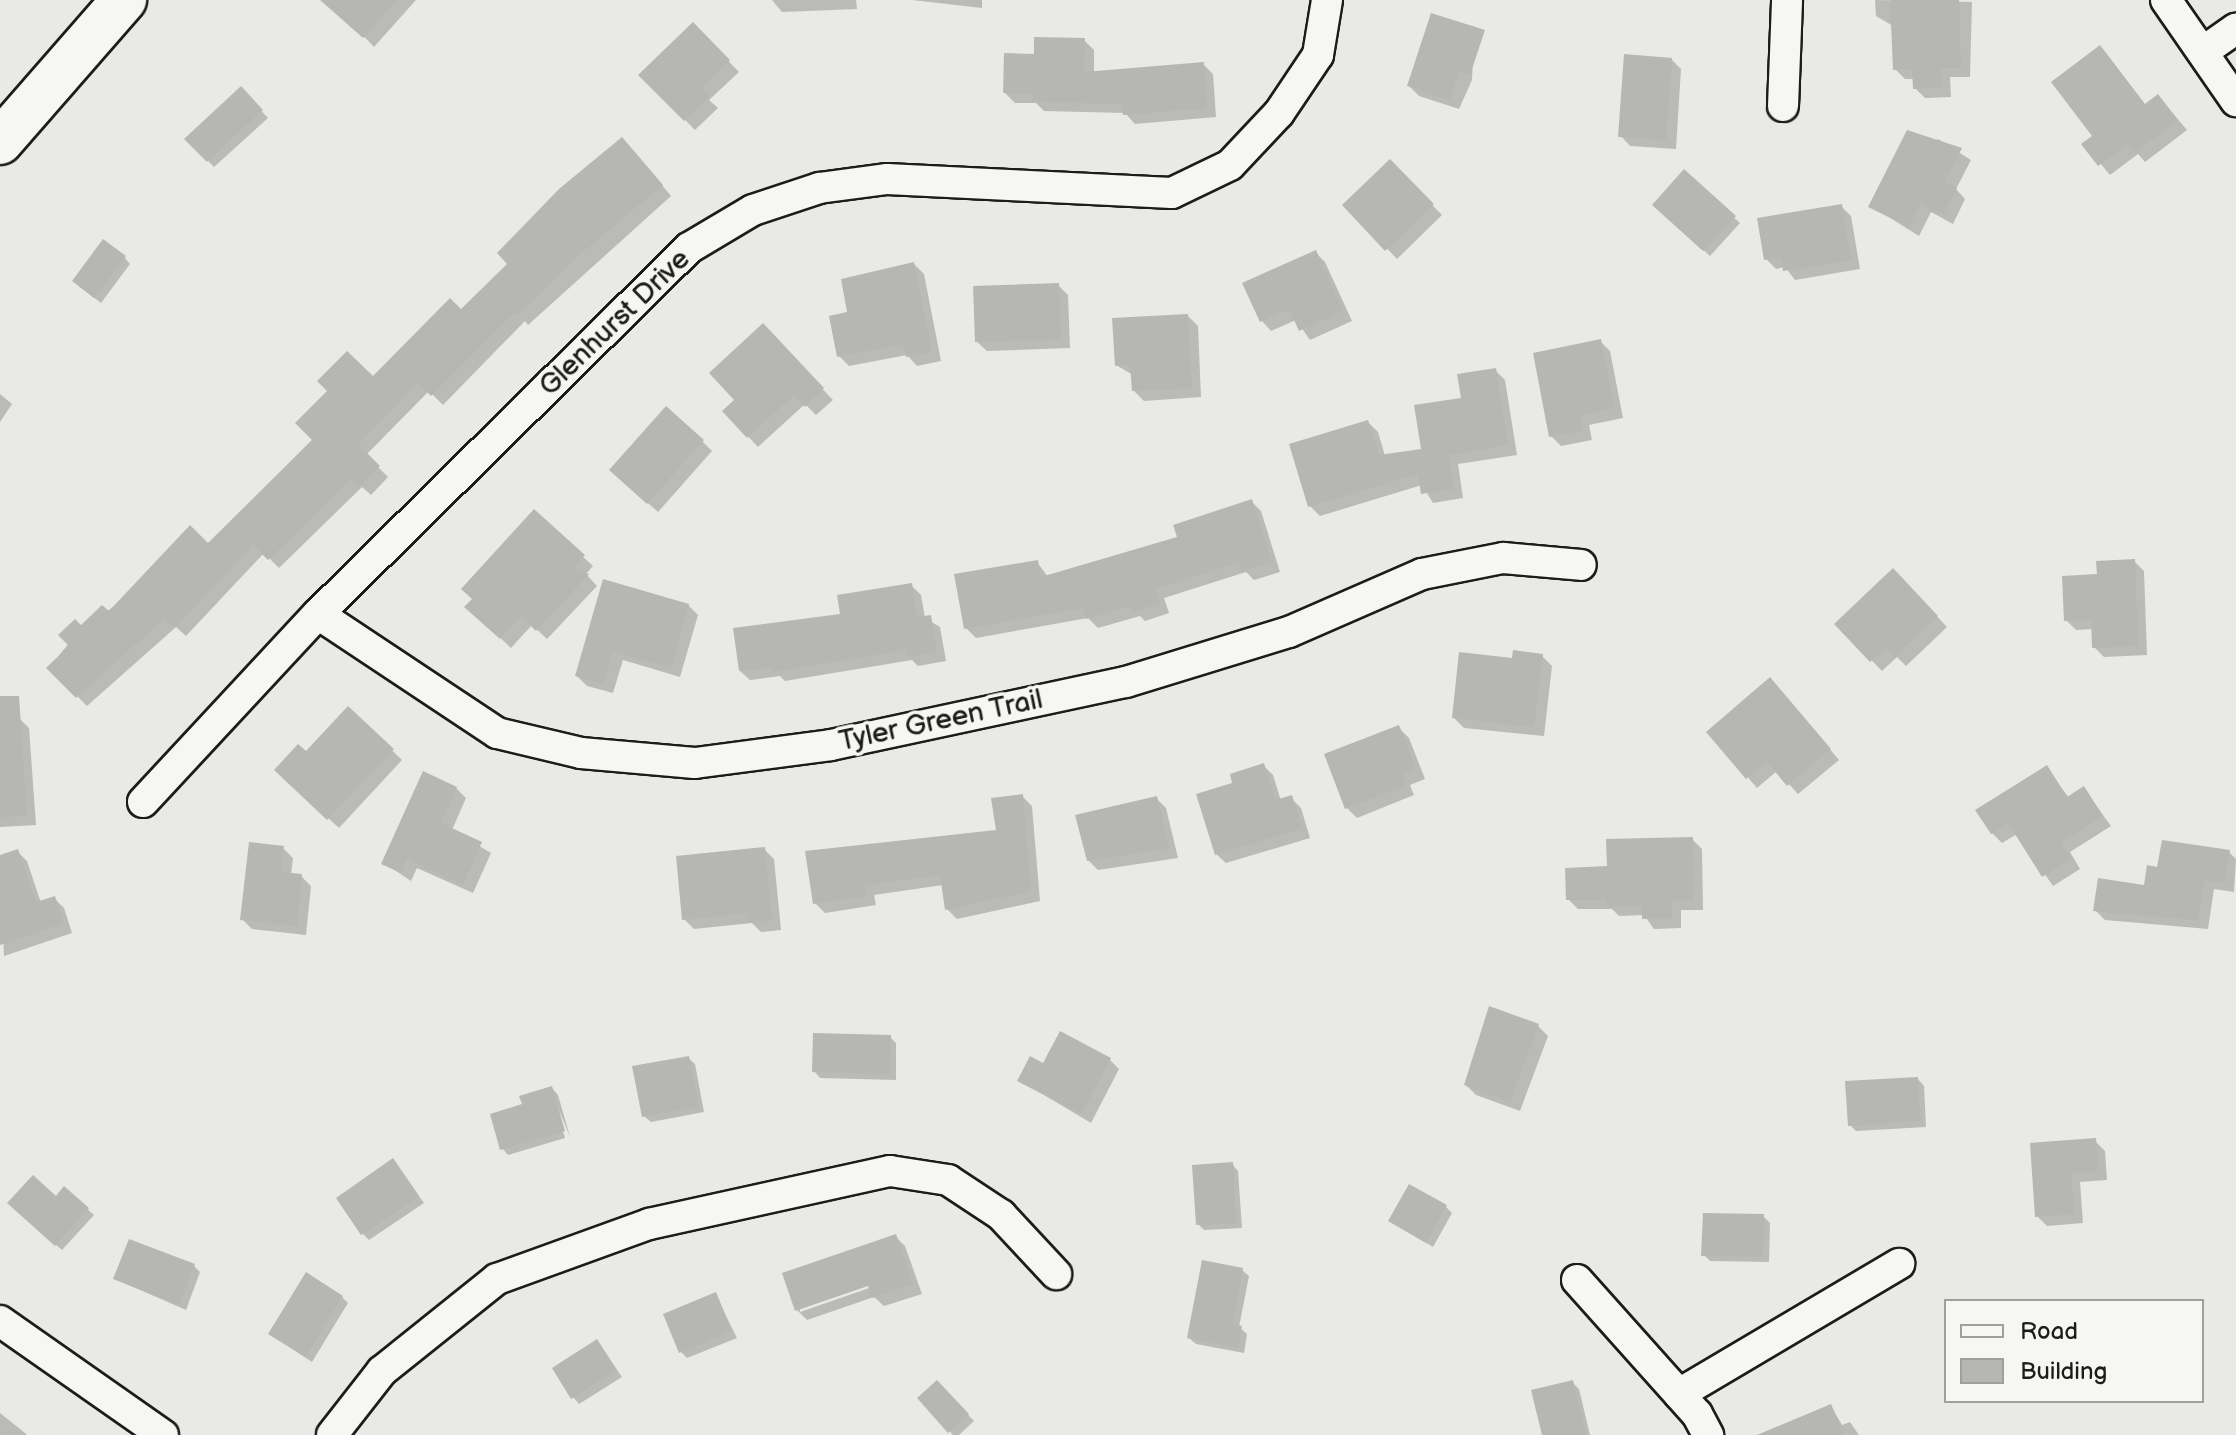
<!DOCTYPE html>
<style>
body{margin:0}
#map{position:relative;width:2236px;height:1435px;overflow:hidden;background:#e9e9e5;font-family:"Balsamiq Sans",sans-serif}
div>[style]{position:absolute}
.shadow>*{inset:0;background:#0003}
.building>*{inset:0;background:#b6b6b3}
.roads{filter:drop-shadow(2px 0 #1c1c1c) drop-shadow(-2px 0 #1c1c1c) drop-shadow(0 2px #1c1c1c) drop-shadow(0 -2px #1c1c1c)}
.street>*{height:30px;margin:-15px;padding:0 15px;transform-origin:15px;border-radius:15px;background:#f6f6f2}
.secondary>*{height:44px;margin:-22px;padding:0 22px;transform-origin:22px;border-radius:22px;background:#f6f6f2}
span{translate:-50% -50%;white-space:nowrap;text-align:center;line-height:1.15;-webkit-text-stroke:7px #f6f6f2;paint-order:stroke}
.street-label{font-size:28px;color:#1c1c1c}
.legend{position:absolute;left:1944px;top:1299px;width:260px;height:104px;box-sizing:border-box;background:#f6f6f2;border:2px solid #9f9f9c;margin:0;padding:10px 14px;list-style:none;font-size:24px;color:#1c1c1c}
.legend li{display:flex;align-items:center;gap:16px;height:40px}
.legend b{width:40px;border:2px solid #9f9f9c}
</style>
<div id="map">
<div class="shadow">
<div style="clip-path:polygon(329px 0,416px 0,374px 47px)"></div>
<div style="clip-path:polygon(772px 0,856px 0,857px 9px,782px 12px)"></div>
<div style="clip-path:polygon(912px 0,982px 0,982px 8px)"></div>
<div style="clip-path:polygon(1875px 0,1972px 2px,1970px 77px,1950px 77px,1951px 97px,1925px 98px,1915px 88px,1914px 79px,1905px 79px,1895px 69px,1893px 26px,1876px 16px)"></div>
<div style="clip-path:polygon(693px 25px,739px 72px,709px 100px,718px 108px,695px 130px,641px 75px)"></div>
<div style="clip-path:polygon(1474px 36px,1472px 80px,1459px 109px,1419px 96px,1409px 86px)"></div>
<div style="clip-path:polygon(1084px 40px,1094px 50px,1094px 73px,1203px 64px,1213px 74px,1216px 117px,1135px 124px,1125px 113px,1044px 111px,1036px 103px,1015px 103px,1005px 93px,1036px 56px)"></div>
<div style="clip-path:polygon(1671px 59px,1681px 69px,1676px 149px,1630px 146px,1621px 136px)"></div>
<div style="clip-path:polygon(241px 89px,268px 118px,214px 167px,187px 139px)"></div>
<div style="clip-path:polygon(2158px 96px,2187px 130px,2145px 162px,2138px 154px,2110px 175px,2084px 144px)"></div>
<div style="clip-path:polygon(1938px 139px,1971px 160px,1956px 189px,1965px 199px,1953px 224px,1931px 212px,1919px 236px,1871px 206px)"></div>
<div style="clip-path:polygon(632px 149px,671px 196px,528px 325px,525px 321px,443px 405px,429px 391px,366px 455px,388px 477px,371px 495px,362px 487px,279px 568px,264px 553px,186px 636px,176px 627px,87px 706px,49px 668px,81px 628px,208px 545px,373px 379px,461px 312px)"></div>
<div style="clip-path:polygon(1390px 162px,1442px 215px,1397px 259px,1345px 205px)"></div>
<div style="clip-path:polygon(1684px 172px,1740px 223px,1710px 256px,1661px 212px)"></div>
<div style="clip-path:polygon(1841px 206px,1851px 216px,1860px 269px,1795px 280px,1785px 267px,1776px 269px,1766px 259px)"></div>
<div style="clip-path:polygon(1315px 252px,1325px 262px,1352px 321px,1310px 340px,1296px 320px,1271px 331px,1262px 321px)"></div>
<div style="clip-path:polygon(124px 257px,130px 264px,101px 303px,80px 287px)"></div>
<div style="clip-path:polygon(914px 264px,924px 274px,941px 361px,917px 366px,907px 355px,849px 366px,839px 356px,850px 313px)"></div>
<div style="clip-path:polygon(1058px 285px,1068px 295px,1070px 348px,987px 351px,977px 342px)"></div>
<div style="clip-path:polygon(1188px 316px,1198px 326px,1201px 397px,1144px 401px,1134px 391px,1133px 375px,1116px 365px)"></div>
<div style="clip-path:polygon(763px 326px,833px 400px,816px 415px,805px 404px,758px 447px,724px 411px,737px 400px)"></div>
<div style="clip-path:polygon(1600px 341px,1610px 351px,1623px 418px,1589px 425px,1592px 440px,1561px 446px,1551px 436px)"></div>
<div style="clip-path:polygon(1495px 370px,1505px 380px,1517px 455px,1458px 464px,1463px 498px,1433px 503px,1422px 485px,1320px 516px,1310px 506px,1368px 422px,1378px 432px,1385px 456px,1423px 451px,1463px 400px)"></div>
<div style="clip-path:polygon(0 394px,12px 404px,0 422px)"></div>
<div style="clip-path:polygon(702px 441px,712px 451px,658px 512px,622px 480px)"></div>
<div style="clip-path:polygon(1251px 501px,1261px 511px,1280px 572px,1254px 580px,1246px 572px,1164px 598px,1169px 613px,1145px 621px,1140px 616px,1098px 628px,1088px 618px,976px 638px,966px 628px,1037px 562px,1048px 577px,1179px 538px)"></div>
<div style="clip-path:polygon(534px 512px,593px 566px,586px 574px,597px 586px,547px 639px,532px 625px,511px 648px,477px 616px)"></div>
<div style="clip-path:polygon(2134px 561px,2144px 571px,2147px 655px,2104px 657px,2094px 647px,2094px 629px,2076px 630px,2066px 620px,2099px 576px)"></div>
<div style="clip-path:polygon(1893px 570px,1947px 627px,1906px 666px,1897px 657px,1882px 671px,1837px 624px)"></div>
<div style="clip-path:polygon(605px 581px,688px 605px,698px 615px,680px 677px,623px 660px,613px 693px,587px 686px,577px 676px)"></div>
<div style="clip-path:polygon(911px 585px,921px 595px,925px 618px,940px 627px,946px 661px,918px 666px,912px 660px,785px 681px,780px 676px,750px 680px,740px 671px)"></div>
<div style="clip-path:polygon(1542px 656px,1552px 666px,1544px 736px,1464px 728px,1454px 718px,1514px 661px)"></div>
<div style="clip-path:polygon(1780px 690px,1839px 760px,1798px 794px,1777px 771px,1757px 788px,1709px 732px)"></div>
<div style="clip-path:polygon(349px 709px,402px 760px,339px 828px,286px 779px)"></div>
<div style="clip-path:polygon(19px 718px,29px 728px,36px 825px,0 827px,0 719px)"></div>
<div style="clip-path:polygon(1399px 728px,1409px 738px,1425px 779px,1410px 785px,1414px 795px,1357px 818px,1347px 808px)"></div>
<div style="clip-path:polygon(1263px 765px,1273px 775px,1281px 801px,1291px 798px,1301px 808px,1310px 838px,1226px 863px,1216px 854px,1235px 785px)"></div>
<div style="clip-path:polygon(2047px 768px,2069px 798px,2084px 789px,2111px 826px,2070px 852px,2080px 869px,2053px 886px,2017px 834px,2002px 843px,1992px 833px)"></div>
<div style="clip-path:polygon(456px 788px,466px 798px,452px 830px,491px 853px,473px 893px,417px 868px,411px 881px,384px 863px)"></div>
<div style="clip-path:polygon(1022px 796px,1032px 806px,1040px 901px,957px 919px,947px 909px,943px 885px,874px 895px,876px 905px,825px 913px,815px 903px,998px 832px)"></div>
<div style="clip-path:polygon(1156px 798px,1166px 808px,1178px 858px,1098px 870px,1088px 860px)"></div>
<div style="clip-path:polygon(1692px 839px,1702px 849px,1703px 910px,1681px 910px,1681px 928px,1654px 929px,1644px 915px,1619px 916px,1612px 909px,1578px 909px,1568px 899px,1609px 868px)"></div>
<div style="clip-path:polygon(283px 848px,293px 858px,291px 875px,301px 876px,311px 886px,306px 935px,252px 929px,242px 919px)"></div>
<div style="clip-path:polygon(764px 849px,774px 859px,781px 930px,761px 932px,752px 923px,694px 929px,684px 919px)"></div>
<div style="clip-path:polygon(17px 851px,27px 861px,41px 903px,54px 898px,64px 908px,72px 933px,4px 956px,0 857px)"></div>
<div style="clip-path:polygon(2229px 852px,2236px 859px,2234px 892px,2214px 889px,2208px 929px,2105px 920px,2095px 910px,2146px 887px,2159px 869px)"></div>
<div style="clip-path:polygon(1538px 1026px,1548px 1036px,1520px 1111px,1476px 1095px,1466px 1085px)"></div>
<div style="clip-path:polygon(890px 1037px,896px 1043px,896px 1080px,820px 1078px,814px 1071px)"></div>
<div style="clip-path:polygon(688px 1058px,695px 1064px,704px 1112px,651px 1122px,644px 1116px)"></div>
<div style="clip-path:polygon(1109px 1059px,1119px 1069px,1091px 1123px,1019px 1080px,1044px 1065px)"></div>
<div style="clip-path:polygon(1918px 1079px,1924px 1086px,1926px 1127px,1856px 1131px,1850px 1125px)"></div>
<div style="clip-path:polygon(552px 1088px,558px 1095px,570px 1137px,552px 1093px,565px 1138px,508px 1155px,502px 1148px,524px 1106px)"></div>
<div style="clip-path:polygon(2095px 1141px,2105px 1151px,2107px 1180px,2080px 1182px,2083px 1223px,2047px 1226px,2037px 1216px)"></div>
<div style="clip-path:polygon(393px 1161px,424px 1203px,369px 1240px,363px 1234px)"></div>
<div style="clip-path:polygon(1232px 1164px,1238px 1171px,1242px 1228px,1204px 1230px,1198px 1224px)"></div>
<div style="clip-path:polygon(64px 1188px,94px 1215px,62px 1250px,16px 1210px,56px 1198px)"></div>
<div style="clip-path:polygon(1446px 1207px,1452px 1213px,1433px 1247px,1390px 1221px)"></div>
<div style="clip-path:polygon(1763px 1216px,1770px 1223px,1769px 1262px,1710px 1261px,1704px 1255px)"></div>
<div style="clip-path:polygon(evenodd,895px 1236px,905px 1246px,922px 1294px,884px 1306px,874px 1297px,807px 1320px,797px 1310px,785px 1274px,895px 1236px,877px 1281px,878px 1285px,800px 1312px,800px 1307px,877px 1281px)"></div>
<div style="clip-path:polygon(194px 1266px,200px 1272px,186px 1310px,115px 1279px)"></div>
<div style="clip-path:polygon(1242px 1270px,1249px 1276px,1239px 1327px,1247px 1334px,1244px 1353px,1196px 1344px,1189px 1338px)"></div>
<div style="clip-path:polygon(715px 1294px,737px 1338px,687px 1358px,681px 1352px)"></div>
<div style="clip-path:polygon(342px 1297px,348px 1303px,312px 1362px,270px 1334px)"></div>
<div style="clip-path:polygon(597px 1342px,622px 1377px,579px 1404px,573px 1397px)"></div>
<div style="clip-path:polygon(937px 1382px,974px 1421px,959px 1435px,953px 1435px,920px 1398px)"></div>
<div style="clip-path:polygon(1572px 1382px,1579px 1389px,1590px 1435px,1544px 1435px)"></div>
<div style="clip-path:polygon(1831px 1406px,1842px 1425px,1850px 1422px,1859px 1435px,1803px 1435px)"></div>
<div style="clip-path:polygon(0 1413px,25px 1433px,27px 1435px,0 1435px)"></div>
</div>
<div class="building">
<div style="clip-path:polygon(320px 0,397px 0,363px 38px)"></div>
<div style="clip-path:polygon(1890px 0,1959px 0,1961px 68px,1941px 68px,1942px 88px,1913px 89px,1912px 69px,1893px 70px)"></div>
<div style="clip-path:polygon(1431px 13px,1485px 30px,1470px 75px,1459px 71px,1449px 100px,1407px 86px)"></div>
<div style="clip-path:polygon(693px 22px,730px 60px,701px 88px,709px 97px,684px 121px,638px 75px)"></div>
<div style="clip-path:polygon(1034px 37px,1085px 38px,1084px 72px,1204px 62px,1207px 108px,1123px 115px,1122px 104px,1032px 102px,1032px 94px,1003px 93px,1004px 53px,1034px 54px)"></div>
<div style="clip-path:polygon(2100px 45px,2145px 104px,2158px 94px,2178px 120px,2134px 153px,2128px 144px,2098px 166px,2081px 144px,2092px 136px,2051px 82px)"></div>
<div style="clip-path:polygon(1624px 54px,1672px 58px,1666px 140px,1618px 137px)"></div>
<div style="clip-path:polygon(241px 86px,263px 110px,207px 162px,184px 139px)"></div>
<div style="clip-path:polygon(1907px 130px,1962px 148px,1945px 182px,1957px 188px,1943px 215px,1920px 204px,1909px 227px,1868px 207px)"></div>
<div style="clip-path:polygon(622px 137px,663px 185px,577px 257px,517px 316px,514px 313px,431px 396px,418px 383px,358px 444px,380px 466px,359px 487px,351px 479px,268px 560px,253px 545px,175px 628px,165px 618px,76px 698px,46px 668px,69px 646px,58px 635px,75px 619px,81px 625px,102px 605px,109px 611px,190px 525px,208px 543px,312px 440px,295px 423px,327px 391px,317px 381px,347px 351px,373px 376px,450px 298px,461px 309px,507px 264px,497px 253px,559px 189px)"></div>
<div style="clip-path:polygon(1390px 159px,1434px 204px,1385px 251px,1342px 205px)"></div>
<div style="clip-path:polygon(1684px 169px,1736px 216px,1703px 251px,1652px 205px)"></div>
<div style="clip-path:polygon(1842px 204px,1851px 260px,1783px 271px,1781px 257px,1764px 260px,1757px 218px)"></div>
<div style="clip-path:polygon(103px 239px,126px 256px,94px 298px,72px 281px)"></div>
<div style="clip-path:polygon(1316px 250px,1343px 311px,1299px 331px,1289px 309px,1260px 322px,1242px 283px)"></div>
<div style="clip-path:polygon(914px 262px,932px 352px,906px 357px,903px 344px,837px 357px,829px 316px,847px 312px,841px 279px)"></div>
<div style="clip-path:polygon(1059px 283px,1061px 339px,975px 342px,973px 286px)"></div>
<div style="clip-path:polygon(1188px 314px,1192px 388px,1132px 391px,1130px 365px,1115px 366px,1112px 318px)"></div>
<div style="clip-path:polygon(763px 323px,824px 388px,805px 407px,794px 395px,747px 438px,722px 411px,734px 400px,709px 373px)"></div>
<div style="clip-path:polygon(1601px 339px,1615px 408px,1580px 415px,1583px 431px,1549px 437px,1533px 353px)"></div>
<div style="clip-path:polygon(1496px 368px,1508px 445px,1449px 455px,1454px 489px,1421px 494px,1418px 474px,1308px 507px,1289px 444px,1368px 420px,1379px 455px,1421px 449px,1414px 405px,1461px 398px,1457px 374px)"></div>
<div style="clip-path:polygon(666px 406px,704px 440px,647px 504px,609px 470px)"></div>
<div style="clip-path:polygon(1252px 499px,1272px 562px,1242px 571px,1239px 562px,1156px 589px,1160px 603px,1133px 612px,1131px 606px,1086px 619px,1083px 608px,964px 629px,954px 574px,1038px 560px,1041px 577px,1177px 537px,1173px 525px)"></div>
<div style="clip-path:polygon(534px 509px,585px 555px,572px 569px,589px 574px,536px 631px,521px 616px,500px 639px,464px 607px,472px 599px,461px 589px)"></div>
<div style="clip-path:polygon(2135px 559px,2138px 646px,2092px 648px,2091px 619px,2064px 621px,2062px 576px,2097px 574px,2096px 561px)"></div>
<div style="clip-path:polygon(1893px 568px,1938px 616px,1894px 657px,1886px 648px,1870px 662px,1834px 624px)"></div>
<div style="clip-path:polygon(603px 579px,689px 604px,671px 668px,613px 651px,604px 684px,575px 676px)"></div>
<div style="clip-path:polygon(912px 583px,917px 617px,931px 615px,937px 652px,907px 657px,906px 650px,773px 672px,772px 667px,739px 671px,733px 628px,840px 614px,837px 595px)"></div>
<div style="clip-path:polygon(1513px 650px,1543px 654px,1534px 727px,1452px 718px,1459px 652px,1512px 658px)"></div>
<div style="clip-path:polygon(1770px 677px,1831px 749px,1787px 786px,1767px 762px,1746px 779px,1706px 732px)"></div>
<div style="clip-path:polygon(0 696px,19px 696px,27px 816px,0 817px)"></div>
<div style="clip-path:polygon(348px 706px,394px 749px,327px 820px,274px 770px,298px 744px,306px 751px)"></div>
<div style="clip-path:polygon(1399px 725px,1416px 769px,1402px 775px,1406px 785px,1345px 809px,1324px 754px)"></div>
<div style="clip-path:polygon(1264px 763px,1275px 800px,1292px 795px,1302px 828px,1215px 855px,1196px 794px,1232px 783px,1230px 774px)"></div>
<div style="clip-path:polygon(2047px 765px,2067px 797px,2084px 786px,2103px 816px,2061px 842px,2072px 858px,2042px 877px,2008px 823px,1991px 834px,1975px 810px)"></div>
<div style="clip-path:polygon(423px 771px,457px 787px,441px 823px,482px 842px,463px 885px,407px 859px,401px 873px,381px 864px)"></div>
<div style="clip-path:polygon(1023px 794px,1031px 891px,945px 910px,940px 875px,865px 885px,867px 896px,813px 904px,805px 851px,996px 830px,991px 798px)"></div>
<div style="clip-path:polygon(1157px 796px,1169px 848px,1087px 861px,1075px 815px)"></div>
<div style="clip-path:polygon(1693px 837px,1694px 900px,1672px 901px,1672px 919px,1642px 919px,1642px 906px,1607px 907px,1606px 900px,1566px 900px,1565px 868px,1607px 866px,1606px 839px)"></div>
<div style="clip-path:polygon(2162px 840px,2230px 850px,2225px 883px,2204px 880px,2198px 920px,2093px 911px,2098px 878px,2144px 885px,2147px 865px,2157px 867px)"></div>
<div style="clip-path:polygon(249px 842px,284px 846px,281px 872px,302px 874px,297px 926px,240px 920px)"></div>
<div style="clip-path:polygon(765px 847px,772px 920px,749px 922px,748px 913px,682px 920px,676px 856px)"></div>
<div style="clip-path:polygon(18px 849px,36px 902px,55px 896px,64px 923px,0 945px,0 855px)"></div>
<div style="clip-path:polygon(1489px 1006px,1539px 1024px,1510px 1102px,1464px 1085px)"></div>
<div style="clip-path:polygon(1060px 1031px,1111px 1058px,1081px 1114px,1017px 1081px,1030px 1056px,1043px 1063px)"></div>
<div style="clip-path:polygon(813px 1033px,891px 1035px,890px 1074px,812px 1072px)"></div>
<div style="clip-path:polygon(689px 1056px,699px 1106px,642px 1117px,632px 1066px)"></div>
<div style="clip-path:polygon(1918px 1077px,1920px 1121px,1848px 1126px,1845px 1081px)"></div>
<div style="clip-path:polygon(552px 1086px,565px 1131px,500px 1150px,490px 1114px,522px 1104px,519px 1096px)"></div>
<div style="clip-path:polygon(2096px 1138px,2098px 1171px,2071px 1173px,2074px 1214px,2035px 1217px,2030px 1143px)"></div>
<div style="clip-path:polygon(393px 1158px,419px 1196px,361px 1235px,336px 1198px)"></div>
<div style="clip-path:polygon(1233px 1162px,1236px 1223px,1196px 1225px,1192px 1165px)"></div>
<div style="clip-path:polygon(33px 1175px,56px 1196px,64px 1186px,89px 1208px,55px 1246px,7px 1203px)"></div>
<div style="clip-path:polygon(1409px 1184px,1447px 1205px,1426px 1243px,1388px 1221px)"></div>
<div style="clip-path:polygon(1703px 1213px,1764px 1214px,1763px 1257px,1701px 1256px)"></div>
<div style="clip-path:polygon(896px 1234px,913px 1284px,872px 1298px,868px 1286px,795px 1311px,782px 1273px)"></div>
<div style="clip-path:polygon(129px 1239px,195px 1264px,179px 1305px,113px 1279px)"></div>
<div style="clip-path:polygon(1202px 1260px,1243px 1268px,1233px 1324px,1242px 1326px,1238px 1348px,1187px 1338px)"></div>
<div style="clip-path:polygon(306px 1272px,343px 1296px,305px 1357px,268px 1334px)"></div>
<div style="clip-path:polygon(716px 1292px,732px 1331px,679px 1353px,663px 1314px)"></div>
<div style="clip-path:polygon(597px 1339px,617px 1370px,571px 1399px,552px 1368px)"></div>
<div style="clip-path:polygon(937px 1380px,969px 1414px,948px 1433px,917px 1398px)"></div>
<div style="clip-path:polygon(1573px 1380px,1586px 1435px,1542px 1435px,1531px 1390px)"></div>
<div style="clip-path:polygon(1831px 1404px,1844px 1435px,1757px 1435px)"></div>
</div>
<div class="roads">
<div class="street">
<div style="left:2166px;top:0;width:123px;rotate:55.3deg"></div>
<div style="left:2204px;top:51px;width:39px;rotate:-35deg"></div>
<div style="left:1783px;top:106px;width:106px;rotate:-87.8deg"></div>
<div style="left:318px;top:614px;width:215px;rotate:33.6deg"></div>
<div style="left:497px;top:733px;width:86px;rotate:13.4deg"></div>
<div style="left:581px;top:753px;width:114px;rotate:5deg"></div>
<div style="left:695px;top:763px;width:137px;rotate:-7.5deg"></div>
<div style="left:831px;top:745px;width:302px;rotate:-12.1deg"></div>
<div style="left:1126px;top:682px;width:170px;rotate:-17.1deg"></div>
<div style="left:1289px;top:632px;width:145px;rotate:-23.6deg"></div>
<div style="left:1422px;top:574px;width:83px;rotate:-11.2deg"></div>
<div style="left:1503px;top:558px;width:78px;rotate:5.1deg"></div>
<div style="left:143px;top:802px;width:257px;rotate:-47.1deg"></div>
<div style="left:318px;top:614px;width:521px;rotate:-44.61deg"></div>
<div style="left:689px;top:248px;width:74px;rotate:-30.7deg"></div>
<div style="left:753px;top:210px;width:70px;rotate:-18.4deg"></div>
<div style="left:819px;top:188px;width:69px;rotate:-7.5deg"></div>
<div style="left:887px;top:179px;width:285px;rotate:2.8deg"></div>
<div style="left:1172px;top:193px;width:64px;rotate:-25.8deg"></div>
<div style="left:1230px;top:165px;width:71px;rotate:-46.7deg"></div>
<div style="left:1279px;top:113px;width:70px;rotate:-56.1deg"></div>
<div style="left:1318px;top:55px;width:56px;rotate:-80.7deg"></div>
<div style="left:1577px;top:1280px;width:180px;rotate:48.2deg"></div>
<div style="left:1697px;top:1414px;width:24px;rotate:62deg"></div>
<div style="left:0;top:1321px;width:199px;rotate:35deg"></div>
<div style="left:1679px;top:1394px;width:256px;rotate:-30.6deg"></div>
<div style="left:332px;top:1435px;width:81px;rotate:-52deg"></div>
<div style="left:382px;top:1371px;width:147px;rotate:-38.7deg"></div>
<div style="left:497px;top:1279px;width:162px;rotate:-19.9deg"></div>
<div style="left:649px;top:1224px;width:247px;rotate:-12.4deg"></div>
<div style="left:890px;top:1171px;width:59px;rotate:8.8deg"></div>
<div style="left:948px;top:1180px;width:64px;rotate:33.4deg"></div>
<div style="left:1001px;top:1215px;width:81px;rotate:47deg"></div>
</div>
<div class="secondary">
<div style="left:0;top:142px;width:189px;rotate:-48.9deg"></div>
</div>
</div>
<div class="street-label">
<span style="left:615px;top:323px;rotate:-44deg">Glenhurst Drive</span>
<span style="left:941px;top:721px;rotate:-12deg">Tyler Green Trail</span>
</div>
<ul class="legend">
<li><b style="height:10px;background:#f6f6f2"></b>Road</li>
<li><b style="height:22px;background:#b6b6b3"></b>Building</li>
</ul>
</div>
